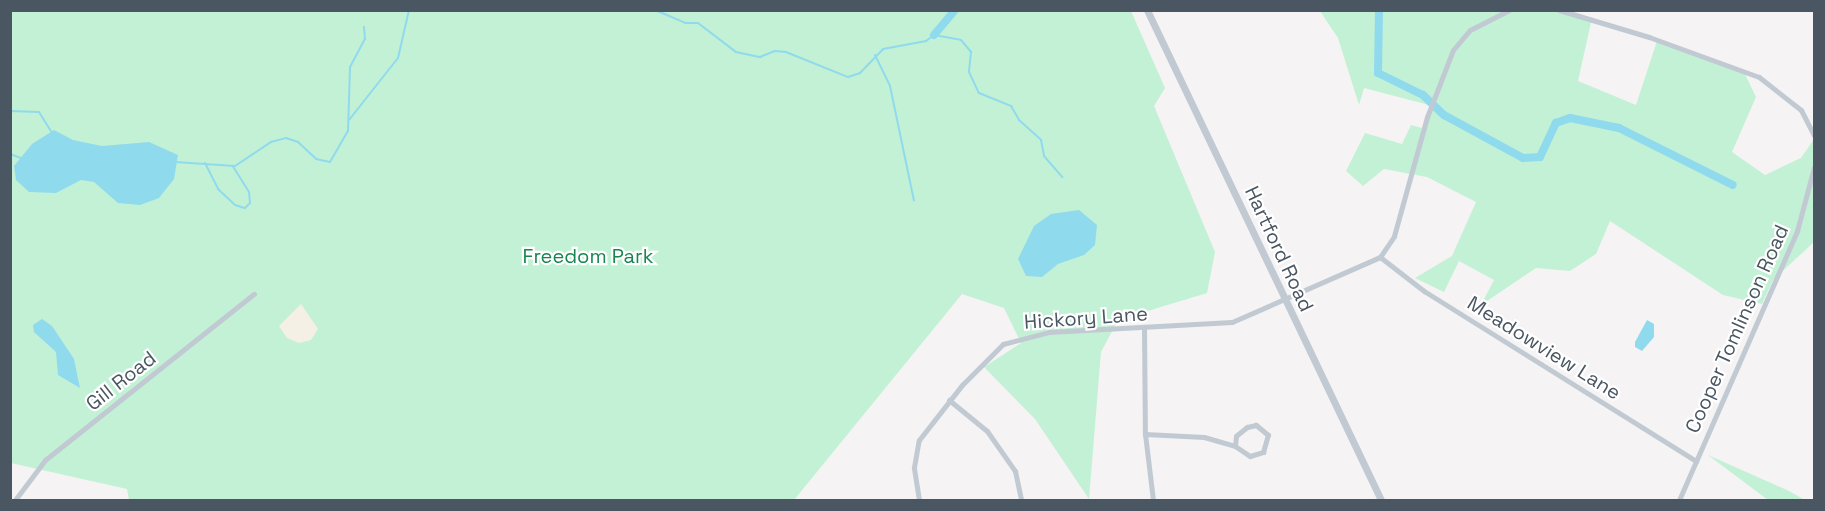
<!DOCTYPE html>
<style>
body{margin:0}
#map{position:relative;width:1825px;height:511px;overflow:hidden;background:#f5f3f3;font-family:"Space Grotesk",sans-serif}
div>[style]{position:absolute}
.green>*{inset:0;background:#c3f1d5}
.sand>*{inset:0;background:#f5f0e5}
.water>*{inset:0;background:#90daee}
.stream>*{height:2px;margin:-1px;padding:0 1px;transform-origin:1px;border-radius:1px;background:#90daee}
.canal>*{height:8px;margin:-4px;padding:0 4px;transform-origin:4px;border-radius:4px;background:#90daee}
.minor>*{height:5px;margin:-2.5px;padding:0 2.5px;transform-origin:2.5px;border-radius:2.5px;background:#c1cad2}
.tertiary>*{height:7px;margin:-3.5px;padding:0 3.5px;transform-origin:3.5px;border-radius:3.5px;background:#c1cad2}
span{translate:-50% -50%;white-space:nowrap;text-align:center;line-height:1.15;-webkit-text-stroke:4.5px #fff;paint-order:stroke}
.street-label{font-size:20px;color:#4a5661}
.park-label{font-size:20px;color:#17864f}
.frame{position:absolute;inset:0;border:12px solid #4a5661;pointer-events:none}
</style>
<div id="map">
<div class="green">
<div style="clip-path:polygon(1565px 10px,1592px 18px,1578px 81px,1636px 105px,1657px 41px,1743px 70px,1756px 97px,1732px 152px,1765px 175px,1801px 158px,1814px 139px,1814px 242px,1773px 280px,1762px 304px,1723px 295px,1610px 221px,1596px 254px,1570px 271px,1536px 268px,1481px 305px,1494px 280px,1459px 261px,1444px 292px,1415px 278px,1452px 256px,1476px 202px,1427px 177px,1384px 169px,1363px 186px,1346px 171px,1365px 133px,1402px 144px,1411px 125px,1425px 129px,1433px 106px,1364px 88px,1359px 105px,1338px 38px,1320px 11px)"></div>
<div style="clip-path:polygon(11px 11px,1131px 11px,1165px 88px,1154px 106px,1215px 252px,1207px 293px,1118px 320px,1101px 352px,1089px 499px,1035px 419px,984px 367px,1021px 343px,1004px 308px,962px 294px,794px 500px,129px 500px,127px 489px,11px 463px)"></div>
<div style="clip-path:polygon(1708px 455px,1787px 490px,1805px 500px,1768px 500px)"></div>
</div>
<div class="sand">
<div style="clip-path:polygon(301px 304px,318px 329px,311px 340px,299px 343px,287px 338px,279px 326px)"></div>
</div>
<div class="water">
<div style="clip-path:polygon(54px 130px,73px 140px,102px 146px,149px 142px,178px 155px,174px 179px,159px 198px,140px 205px,118px 203px,94px 182px,81px 180px,56px 193px,29px 192px,16px 180px,14px 166px,32px 144px)"></div>
<div style="clip-path:polygon(1079px 210px,1097px 225px,1095px 245px,1084px 255px,1058px 264px,1042px 277px,1026px 276px,1018px 259px,1034px 226px,1051px 214px)"></div>
<div style="clip-path:polygon(42px 319px,52px 326px,74px 359px,80px 388px,58px 375px,56px 352px,34px 332px,33px 325px)"></div>
<div style="clip-path:polygon(1647px 320px,1654px 324px,1654px 337px,1642px 351px,1635px 347px,1635px 342px)"></div>
</div>
<div class="stream">
<div style="left:655px;top:10px;width:33px;rotate:23deg"></div>
<div style="left:685px;top:23px;width:13px"></div>
<div style="left:698px;top:23px;width:48px;rotate:37.3deg"></div>
<div style="left:736px;top:52px;width:25px;rotate:12deg"></div>
<div style="left:760px;top:57px;width:16px;rotate:-22deg"></div>
<div style="left:775px;top:51px;width:11px;rotate:5deg"></div>
<div style="left:786px;top:52px;width:67px;rotate:22deg"></div>
<div style="left:848px;top:77px;width:13px;rotate:-18deg"></div>
<div style="left:860px;top:73px;width:33px;rotate:-46deg"></div>
<div style="left:883px;top:49px;width:44px;rotate:-10.5deg"></div>
<div style="left:926px;top:41px;width:10px;rotate:-37deg"></div>
<div style="left:934px;top:35px;width:27px;rotate:10deg"></div>
<div style="left:961px;top:40px;width:16px;rotate:50deg"></div>
<div style="left:971px;top:52px;width:20px;rotate:96deg"></div>
<div style="left:969px;top:72px;width:23px;rotate:65deg"></div>
<div style="left:979px;top:93px;width:35px;rotate:22deg"></div>
<div style="left:1011px;top:106px;width:16px;rotate:60deg"></div>
<div style="left:1019px;top:120px;width:30px;rotate:42deg"></div>
<div style="left:1041px;top:140px;width:16px;rotate:79deg"></div>
<div style="left:1044px;top:156px;width:28px;rotate:49deg"></div>
<div style="left:875px;top:55px;width:34px;rotate:64deg"></div>
<div style="left:890px;top:86px;width:117px;rotate:78.2deg"></div>
<div style="left:10px;top:111px;width:29px;rotate:2deg"></div>
<div style="left:39px;top:112px;width:25px;rotate:58deg"></div>
<div style="left:349px;top:120px;width:79px;rotate:-51.7deg"></div>
<div style="left:398px;top:58px;width:49px;rotate:-77.1deg"></div>
<div style="left:10px;top:154px;width:12px;rotate:20deg"></div>
<div style="left:175px;top:162px;width:60px;rotate:3.8deg"></div>
<div style="left:235px;top:166px;width:43px;rotate:-33.7deg"></div>
<div style="left:271px;top:142px;width:16px;rotate:-15deg"></div>
<div style="left:286px;top:138px;width:13px;rotate:18deg"></div>
<div style="left:298px;top:142px;width:25px;rotate:43deg"></div>
<div style="left:316px;top:159px;width:14px;rotate:12deg"></div>
<div style="left:330px;top:162px;width:36px;rotate:-60deg"></div>
<div style="left:348px;top:131px;width:64px;rotate:-88.2deg"></div>
<div style="left:350px;top:67px;width:32px;rotate:-62deg"></div>
<div style="left:365px;top:39px;width:12px;rotate:-95deg"></div>
<div style="left:205px;top:163px;width:29px;rotate:63deg"></div>
<div style="left:218px;top:189px;width:23px;rotate:43deg"></div>
<div style="left:235px;top:205px;width:10px;rotate:17deg"></div>
<div style="left:245px;top:208px;width:7px;rotate:-45deg"></div>
<div style="left:250px;top:203px;width:11px;rotate:-95deg"></div>
<div style="left:249px;top:192px;width:31px;rotate:-122deg"></div>
</div>
<div class="canal">
<div style="left:1379px;top:10px;width:63px;rotate:90.9deg"></div>
<div style="left:1378px;top:73px;width:50px;rotate:26.1deg"></div>
<div style="left:1423px;top:95px;width:29px;rotate:44deg"></div>
<div style="left:1444px;top:115px;width:90px;rotate:28.6deg"></div>
<div style="left:1523px;top:158px;width:17px;rotate:-3deg"></div>
<div style="left:1540px;top:157px;width:38px;rotate:-65deg"></div>
<div style="left:1556px;top:123px;width:15px;rotate:-20deg"></div>
<div style="left:1570px;top:118px;width:50px;rotate:11.5deg"></div>
<div style="left:1619px;top:128px;width:127px;rotate:26.6deg"></div>
<div style="left:934px;top:35px;width:33px;rotate:-50deg"></div>
</div>
<div class="minor">
<div style="left:1559px;top:10px;width:94px;rotate:16.7deg"></div>
<div style="left:1649px;top:37px;width:117px;rotate:20deg"></div>
<div style="left:1759px;top:77px;width:53px;rotate:38.2deg"></div>
<div style="left:1801px;top:110px;width:28px;rotate:63deg"></div>
<div style="left:1380px;top:257px;width:56px;rotate:37.7deg"></div>
<div style="left:1424px;top:291px;width:321px;rotate:32deg"></div>
<div style="left:1144px;top:328px;width:106px;rotate:89.5deg"></div>
<div style="left:1145px;top:434px;width:66px;rotate:83.1deg"></div>
<div style="left:949px;top:400px;width:49px;rotate:39.2deg"></div>
<div style="left:987px;top:431px;width:49px;rotate:55deg"></div>
<div style="left:1015px;top:471px;width:30px;rotate:78deg"></div>
<div style="left:1145px;top:434px;width:59px;rotate:2.9deg"></div>
<div style="left:1204px;top:437px;width:32px;rotate:16deg"></div>
<div style="left:1235px;top:446px;width:18px;rotate:34deg"></div>
<div style="left:1250px;top:456px;width:14px;rotate:-17deg"></div>
<div style="left:1263px;top:452px;width:18px;rotate:-74deg"></div>
<div style="left:1268px;top:435px;width:16px;rotate:-140deg"></div>
<div style="left:1256px;top:425px;width:9px;rotate:167deg"></div>
<div style="left:1247px;top:427px;width:14px;rotate:141deg"></div>
<div style="left:1236px;top:436px;width:10px;rotate:96deg"></div>
<div style="left:15px;top:500px;width:50px;rotate:-53.1deg"></div>
<div style="left:45px;top:460px;width:267px;rotate:-38.5deg"></div>
<div style="left:919px;top:500px;width:33px;rotate:-99deg"></div>
<div style="left:914px;top:467px;width:27px;rotate:-80deg"></div>
<div style="left:919px;top:440px;width:70px;rotate:-52deg"></div>
<div style="left:962px;top:385px;width:58px;rotate:-45deg"></div>
<div style="left:1003px;top:344px;width:48px;rotate:-14.6deg"></div>
<div style="left:1049px;top:332px;width:183px;rotate:-3.1deg"></div>
<div style="left:1232px;top:322px;width:162px;rotate:-23.7deg"></div>
<div style="left:1380px;top:257px;width:25px;rotate:-56deg"></div>
<div style="left:1394px;top:236px;width:123px;rotate:-74.5deg"></div>
<div style="left:1427px;top:117px;width:72px;rotate:-68.8deg"></div>
<div style="left:1453px;top:50px;width:26px;rotate:-50deg"></div>
<div style="left:1470px;top:30px;width:44px;rotate:-27.1deg"></div>
<div style="left:1679px;top:500px;width:294px;rotate:-66.3deg"></div>
<div style="left:1797px;top:231px;width:66px;rotate:-75.1deg"></div>
</div>
<div class="tertiary">
<div style="left:1147px;top:10px;width:543px;rotate:64.47deg"></div>
</div>
<div class="street-label">
<span style="left:1279px;top:249px;rotate:65deg">Hartford Road</span>
<span style="left:1086px;top:318px;rotate:-4deg">Hickory Lane</span>
<span style="left:1737px;top:329px;rotate:-66deg">Cooper Tomlinson Road</span>
<span style="left:1544px;top:348px;rotate:32deg">Meadowview Lane</span>
<span style="left:121px;top:381px;rotate:-38deg">Gill Road</span>
</div>
<div class="park-label">
<span style="left:588px;top:256px">Freedom Park</span>
</div>
<div class="frame"></div>
</div>
